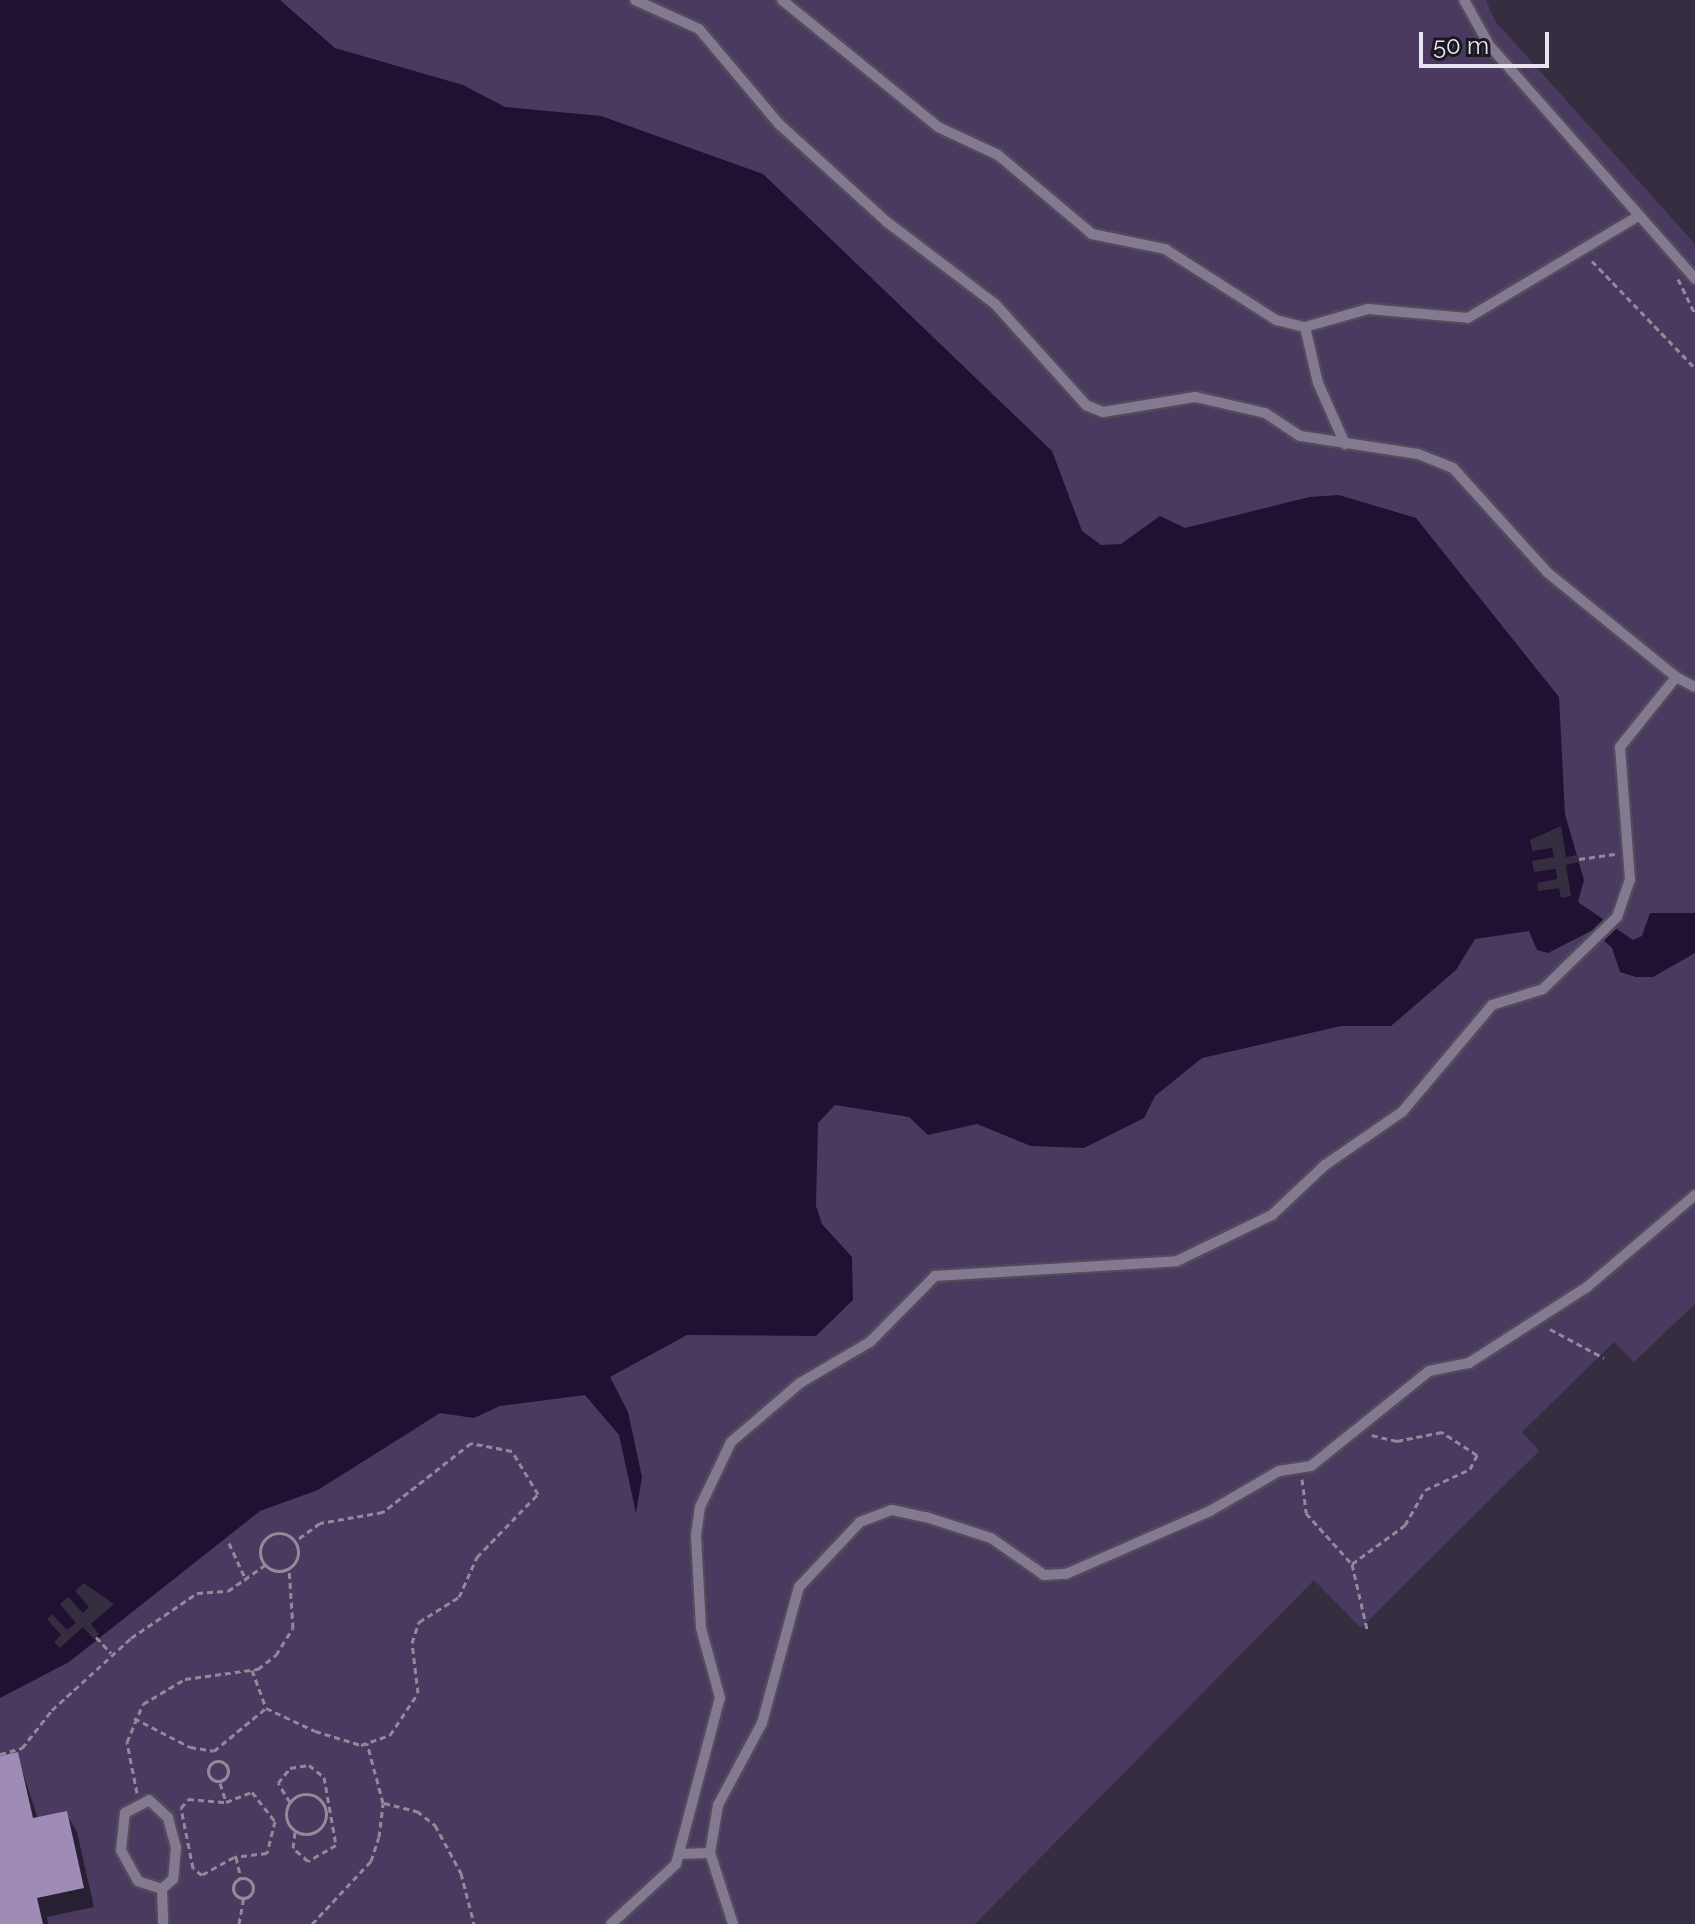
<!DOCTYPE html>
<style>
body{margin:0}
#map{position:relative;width:1695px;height:1924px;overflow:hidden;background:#352d40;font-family:Raleway,sans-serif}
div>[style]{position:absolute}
.green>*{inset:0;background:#4a3a5f}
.water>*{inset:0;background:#201132}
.pier>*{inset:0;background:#352d40}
.shadow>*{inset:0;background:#0007}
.building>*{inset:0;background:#9e8cb7}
.path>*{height:3px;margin-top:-1.5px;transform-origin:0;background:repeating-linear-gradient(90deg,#908a99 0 6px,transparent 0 10px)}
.path>.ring{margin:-1.5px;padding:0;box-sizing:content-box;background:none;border:3px solid #908a99;border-radius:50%}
.roads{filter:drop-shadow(2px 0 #524b5b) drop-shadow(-2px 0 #524b5b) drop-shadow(0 2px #524b5b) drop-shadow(0 -2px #524b5b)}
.lane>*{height:10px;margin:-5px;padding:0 5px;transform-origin:5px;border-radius:5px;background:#837a91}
span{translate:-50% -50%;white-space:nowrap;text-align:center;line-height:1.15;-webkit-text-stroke:8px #1b1720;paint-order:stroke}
.scale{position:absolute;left:1419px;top:32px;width:130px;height:36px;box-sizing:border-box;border:4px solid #e7e3ef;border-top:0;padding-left:10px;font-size:24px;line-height:28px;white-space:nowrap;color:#e7e3ef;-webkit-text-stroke:6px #1b1720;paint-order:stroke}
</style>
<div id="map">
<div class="green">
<div style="clip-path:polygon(0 0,1486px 0,1495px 21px,1695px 244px,1695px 1304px,1634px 1362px,1614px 1342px,1522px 1432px,1539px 1451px,1361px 1628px,1314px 1580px,975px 1924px,0 1924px)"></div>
</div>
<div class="water">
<div style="clip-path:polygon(0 0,280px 0,335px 48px,463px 85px,505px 107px,601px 116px,763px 174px,1052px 451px,1082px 531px,1101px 545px,1121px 544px,1160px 516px,1185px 528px,1309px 497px,1339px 495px,1416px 518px,1559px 697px,1565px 814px,1584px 880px,1578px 902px,1633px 940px,1642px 936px,1650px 913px,1695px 913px,1695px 953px,1653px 977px,1636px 977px,1620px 972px,1612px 948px,1593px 930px,1548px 953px,1537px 950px,1529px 931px,1475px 939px,1456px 970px,1391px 1026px,1341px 1026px,1202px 1058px,1155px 1096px,1144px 1118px,1084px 1148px,1031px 1146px,977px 1124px,928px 1135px,909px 1117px,835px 1105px,818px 1123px,816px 1206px,822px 1224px,852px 1257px,853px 1300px,816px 1336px,687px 1335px,610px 1377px,628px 1412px,642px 1477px,636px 1513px,619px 1435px,585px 1395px,500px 1406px,474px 1418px,440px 1413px,318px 1490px,260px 1511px,69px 1662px,0 1698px)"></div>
</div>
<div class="pier">
<div style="clip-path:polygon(1561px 826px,1566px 857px,1578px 855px,1579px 862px,1566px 865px,1571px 896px,1561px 898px,1559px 888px,1538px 891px,1537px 883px,1557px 879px,1556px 869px,1534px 872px,1532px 861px,1554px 857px,1552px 848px,1532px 851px,1530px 840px)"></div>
<div style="clip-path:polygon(84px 1583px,114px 1604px,91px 1624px,99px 1634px,94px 1639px,83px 1627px,60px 1648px,54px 1642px,61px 1635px,47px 1619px,52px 1614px,67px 1630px,76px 1623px,60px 1604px,68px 1597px,83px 1613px,89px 1607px,75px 1591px)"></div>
</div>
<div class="shadow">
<div style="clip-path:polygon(17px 1755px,38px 1819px,66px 1813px,77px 1832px,94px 1907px,47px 1917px,48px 1924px,0 1924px,0 1758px)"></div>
</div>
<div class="building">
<div style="clip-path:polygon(18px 1752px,33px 1818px,67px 1811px,84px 1888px,37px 1898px,43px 1924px,0 1924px,0 1756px)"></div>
</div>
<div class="path">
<div style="left:1592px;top:261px;width:149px;rotate:46.1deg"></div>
<div style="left:1678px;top:279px;width:39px;rotate:64deg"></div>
<div style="left:1579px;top:859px;width:36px;rotate:-8deg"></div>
<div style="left:1550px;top:1329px;width:61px;rotate:28.2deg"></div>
<div style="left:1302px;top:1479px;width:34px;rotate:83deg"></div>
<div style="left:1306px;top:1513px;width:69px;rotate:48deg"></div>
<div style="left:1352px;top:1564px;width:66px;rotate:-36.3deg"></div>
<div style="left:1405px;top:1525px;width:40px;rotate:-60.3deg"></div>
<div style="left:1425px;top:1490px;width:50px;rotate:-25deg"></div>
<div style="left:1470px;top:1469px;width:16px;rotate:-63deg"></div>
<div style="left:1477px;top:1455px;width:42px;rotate:-146.7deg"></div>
<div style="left:1442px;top:1432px;width:46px;rotate:168.7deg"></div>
<div style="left:1397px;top:1441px;width:26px;rotate:-167deg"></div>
<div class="ring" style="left:260px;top:1533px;width:35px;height:35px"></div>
<div style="left:229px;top:1543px;width:41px;rotate:65.3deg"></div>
<div style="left:1352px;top:1564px;width:67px;rotate:77deg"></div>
<div style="left:96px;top:1637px;width:22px;rotate:47deg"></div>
<div style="left:252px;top:1670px;width:40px;rotate:69.8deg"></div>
<div style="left:266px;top:1708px;width:54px;rotate:25.1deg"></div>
<div style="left:315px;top:1731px;width:48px;rotate:16.9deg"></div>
<div style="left:361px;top:1745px;width:31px;rotate:-19deg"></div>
<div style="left:390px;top:1735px;width:50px;rotate:-56.3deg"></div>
<div style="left:418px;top:1693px;width:50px;rotate:-96.8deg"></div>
<div style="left:412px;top:1643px;width:22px;rotate:-72deg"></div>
<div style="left:419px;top:1622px;width:47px;rotate:-32deg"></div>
<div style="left:459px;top:1597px;width:44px;rotate:-65.8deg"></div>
<div style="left:477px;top:1557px;width:88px;rotate:-45.9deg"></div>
<div style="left:538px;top:1494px;width:50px;rotate:-121.2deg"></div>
<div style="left:512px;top:1451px;width:42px;rotate:-169deg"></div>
<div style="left:471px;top:1443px;width:112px;rotate:141.9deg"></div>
<div style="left:383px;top:1512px;width:64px;rotate:170.1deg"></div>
<div style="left:320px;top:1523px;width:31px;rotate:144deg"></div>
<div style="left:134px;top:1718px;width:63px;rotate:27.4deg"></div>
<div style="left:190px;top:1747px;width:24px;rotate:9deg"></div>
<div style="left:214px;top:1751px;width:67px;rotate:-39.6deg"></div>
<div style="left:0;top:1754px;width:23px;rotate:-15deg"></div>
<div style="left:22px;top:1748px;width:48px;rotate:-51.7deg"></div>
<div style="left:52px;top:1710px;width:107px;rotate:-42.3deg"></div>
<div style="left:131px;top:1638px;width:80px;rotate:-34.3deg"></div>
<div style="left:197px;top:1593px;width:31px;rotate:-4deg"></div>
<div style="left:228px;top:1591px;width:45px;rotate:-35.1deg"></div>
<div class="ring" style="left:208px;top:1761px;width:17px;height:17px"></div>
<div style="left:220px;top:1783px;width:20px;rotate:72deg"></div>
<div style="left:252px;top:1792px;width:37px;rotate:52deg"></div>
<div style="left:275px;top:1821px;width:33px;rotate:104deg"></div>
<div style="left:267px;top:1853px;width:33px;rotate:173deg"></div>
<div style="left:234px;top:1857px;width:37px;rotate:151deg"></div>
<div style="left:202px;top:1875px;width:11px;rotate:-142deg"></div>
<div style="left:193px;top:1868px;width:61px;rotate:-101.3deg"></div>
<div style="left:181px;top:1808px;width:11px;rotate:-52deg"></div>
<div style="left:188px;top:1799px;width:38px;rotate:5deg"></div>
<div style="left:226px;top:1802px;width:28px;rotate:-21deg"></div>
<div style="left:137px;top:1793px;width:52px;rotate:-101.1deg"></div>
<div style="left:127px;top:1742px;width:41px;rotate:-67.2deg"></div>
<div style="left:143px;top:1704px;width:49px;rotate:-30.8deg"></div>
<div style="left:185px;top:1679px;width:74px;rotate:-7.8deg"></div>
<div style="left:258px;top:1669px;width:23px;rotate:-38deg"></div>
<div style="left:276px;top:1655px;width:32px;rotate:-58deg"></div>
<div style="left:293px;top:1628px;width:60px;rotate:-93.8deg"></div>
<div class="ring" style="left:286px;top:1794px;width:37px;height:37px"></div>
<div style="left:290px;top:1802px;width:22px;rotate:-122deg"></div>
<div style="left:278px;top:1783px;width:19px;rotate:-51deg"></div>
<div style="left:290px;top:1768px;width:19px;rotate:-9deg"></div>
<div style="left:309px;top:1765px;width:19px;rotate:39deg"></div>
<div style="left:324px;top:1777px;width:69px;rotate:80deg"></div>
<div style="left:336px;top:1845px;width:32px;rotate:150deg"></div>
<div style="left:308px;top:1861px;width:20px;rotate:-139deg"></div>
<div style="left:293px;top:1848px;width:17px;rotate:-83deg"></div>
<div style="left:384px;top:1803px;width:34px;rotate:14deg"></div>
<div style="left:417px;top:1811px;width:23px;rotate:38deg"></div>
<div style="left:435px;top:1825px;width:55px;rotate:61.6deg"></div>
<div style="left:461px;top:1873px;width:53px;rotate:75.7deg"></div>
<div style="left:236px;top:1857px;width:22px;rotate:77deg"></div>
<div class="ring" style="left:233px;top:1878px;width:17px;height:17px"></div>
<div style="left:239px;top:1924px;width:27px;rotate:-80deg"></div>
<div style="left:312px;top:1924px;width:86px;rotate:-46.9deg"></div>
<div style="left:371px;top:1861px;width:25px;rotate:-72deg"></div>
<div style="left:379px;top:1837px;width:34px;rotate:-83deg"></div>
<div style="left:383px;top:1803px;width:62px;rotate:-104.9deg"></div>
</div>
<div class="roads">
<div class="lane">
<div style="left:782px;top:0;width:201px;rotate:39.1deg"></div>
<div style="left:938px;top:127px;width:66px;rotate:25deg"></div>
<div style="left:998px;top:155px;width:123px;rotate:40deg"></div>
<div style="left:1092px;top:234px;width:75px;rotate:11.6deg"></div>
<div style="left:1165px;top:249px;width:132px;rotate:32.6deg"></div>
<div style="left:1276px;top:320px;width:30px;rotate:14deg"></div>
<div style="left:1305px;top:327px;width:66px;rotate:-15.9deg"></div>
<div style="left:1368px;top:309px;width:100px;rotate:5.1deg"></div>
<div style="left:1468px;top:318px;width:197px;rotate:-30.9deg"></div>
<div style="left:1464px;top:0;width:51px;rotate:60.9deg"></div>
<div style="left:1489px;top:45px;width:312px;rotate:48.6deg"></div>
<div style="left:1305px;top:327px;width:57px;rotate:76.9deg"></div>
<div style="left:1318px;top:383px;width:67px;rotate:66.1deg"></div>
<div style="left:1676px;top:677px;width:21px;rotate:28deg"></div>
<div style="left:149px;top:1800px;width:26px;rotate:43deg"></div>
<div style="left:168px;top:1818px;width:30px;rotate:75deg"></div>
<div style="left:176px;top:1847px;width:32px;rotate:95deg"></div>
<div style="left:173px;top:1879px;width:15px;rotate:138deg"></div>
<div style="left:162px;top:1889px;width:25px;rotate:-162deg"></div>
<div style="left:138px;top:1881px;width:35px;rotate:-119deg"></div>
<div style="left:121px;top:1850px;width:37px;rotate:-84deg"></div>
<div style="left:125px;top:1813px;width:27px;rotate:-28deg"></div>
<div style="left:680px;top:1854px;width:30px;rotate:-2deg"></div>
<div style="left:162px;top:1889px;width:35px;rotate:88deg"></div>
<div style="left:611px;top:1924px;width:88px;rotate:-42.7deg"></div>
<div style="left:676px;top:1864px;width:172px;rotate:-75.2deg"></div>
<div style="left:720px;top:1698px;width:73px;rotate:-105.2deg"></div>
<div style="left:701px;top:1628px;width:93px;rotate:-93.1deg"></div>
<div style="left:696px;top:1535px;width:28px;rotate:-82deg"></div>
<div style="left:700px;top:1507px;width:72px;rotate:-64.5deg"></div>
<div style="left:731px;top:1442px;width:91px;rotate:-40.5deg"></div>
<div style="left:800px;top:1383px;width:81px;rotate:-30.4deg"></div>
<div style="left:870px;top:1342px;width:93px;rotate:-45.4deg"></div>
<div style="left:935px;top:1276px;width:242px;rotate:-3.5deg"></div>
<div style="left:1177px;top:1261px;width:106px;rotate:-25.8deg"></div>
<div style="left:1272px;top:1215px;width:73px;rotate:-43.3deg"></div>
<div style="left:1325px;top:1165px;width:93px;rotate:-34.5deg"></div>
<div style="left:1402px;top:1112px;width:140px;rotate:-49.9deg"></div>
<div style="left:1492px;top:1005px;width:53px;rotate:-17.4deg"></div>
<div style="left:1543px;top:989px;width:103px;rotate:-44.2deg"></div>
<div style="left:1617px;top:917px;width:39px;rotate:-71deg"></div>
<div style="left:1630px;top:880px;width:133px;rotate:-94.3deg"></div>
<div style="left:1620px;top:747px;width:90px;rotate:-51.3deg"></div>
<div style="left:1676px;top:677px;width:166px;rotate:-140.9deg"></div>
<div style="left:1547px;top:572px;width:140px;rotate:-132.1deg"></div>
<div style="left:1453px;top:468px;width:38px;rotate:-158deg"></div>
<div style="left:1418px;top:454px;width:119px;rotate:-171.3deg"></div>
<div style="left:1300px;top:436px;width:42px;rotate:-146.7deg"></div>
<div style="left:1265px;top:413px;width:72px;rotate:-167.1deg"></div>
<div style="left:1195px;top:397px;width:93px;rotate:170.7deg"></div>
<div style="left:1103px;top:412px;width:18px;rotate:-158deg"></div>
<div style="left:1086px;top:405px;width:136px;rotate:-132deg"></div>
<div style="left:995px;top:304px;width:136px;rotate:-142.8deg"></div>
<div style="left:887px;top:222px;width:146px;rotate:-137.8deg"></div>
<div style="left:779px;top:124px;width:124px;rotate:-130.1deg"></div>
<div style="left:699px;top:29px;width:70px;rotate:-155.6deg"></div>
<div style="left:733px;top:1924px;width:75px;rotate:-107.9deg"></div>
<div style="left:710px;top:1853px;width:49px;rotate:-80.5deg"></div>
<div style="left:718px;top:1805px;width:93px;rotate:-61.8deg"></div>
<div style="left:762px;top:1723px;width:141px;rotate:-74.8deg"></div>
<div style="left:799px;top:1587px;width:89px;rotate:-46.8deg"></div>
<div style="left:860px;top:1522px;width:34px;rotate:-21deg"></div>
<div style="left:892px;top:1510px;width:35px;rotate:12deg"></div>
<div style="left:926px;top:1517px;width:68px;rotate:17.9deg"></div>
<div style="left:991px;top:1538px;width:65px;rotate:34.9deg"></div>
<div style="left:1044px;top:1575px;width:22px;rotate:-3deg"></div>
<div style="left:1066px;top:1574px;width:157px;rotate:-23.6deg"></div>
<div style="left:1210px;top:1511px;width:80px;rotate:-30.1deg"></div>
<div style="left:1279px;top:1471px;width:32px;rotate:-9deg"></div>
<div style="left:1311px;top:1466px;width:151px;rotate:-38.8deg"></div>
<div style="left:1429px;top:1371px;width:41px;rotate:-11.3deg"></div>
<div style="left:1469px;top:1363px;width:140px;rotate:-32.8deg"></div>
<div style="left:1587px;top:1287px;width:142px;rotate:-40.4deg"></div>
</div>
</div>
<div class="scale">50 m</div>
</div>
